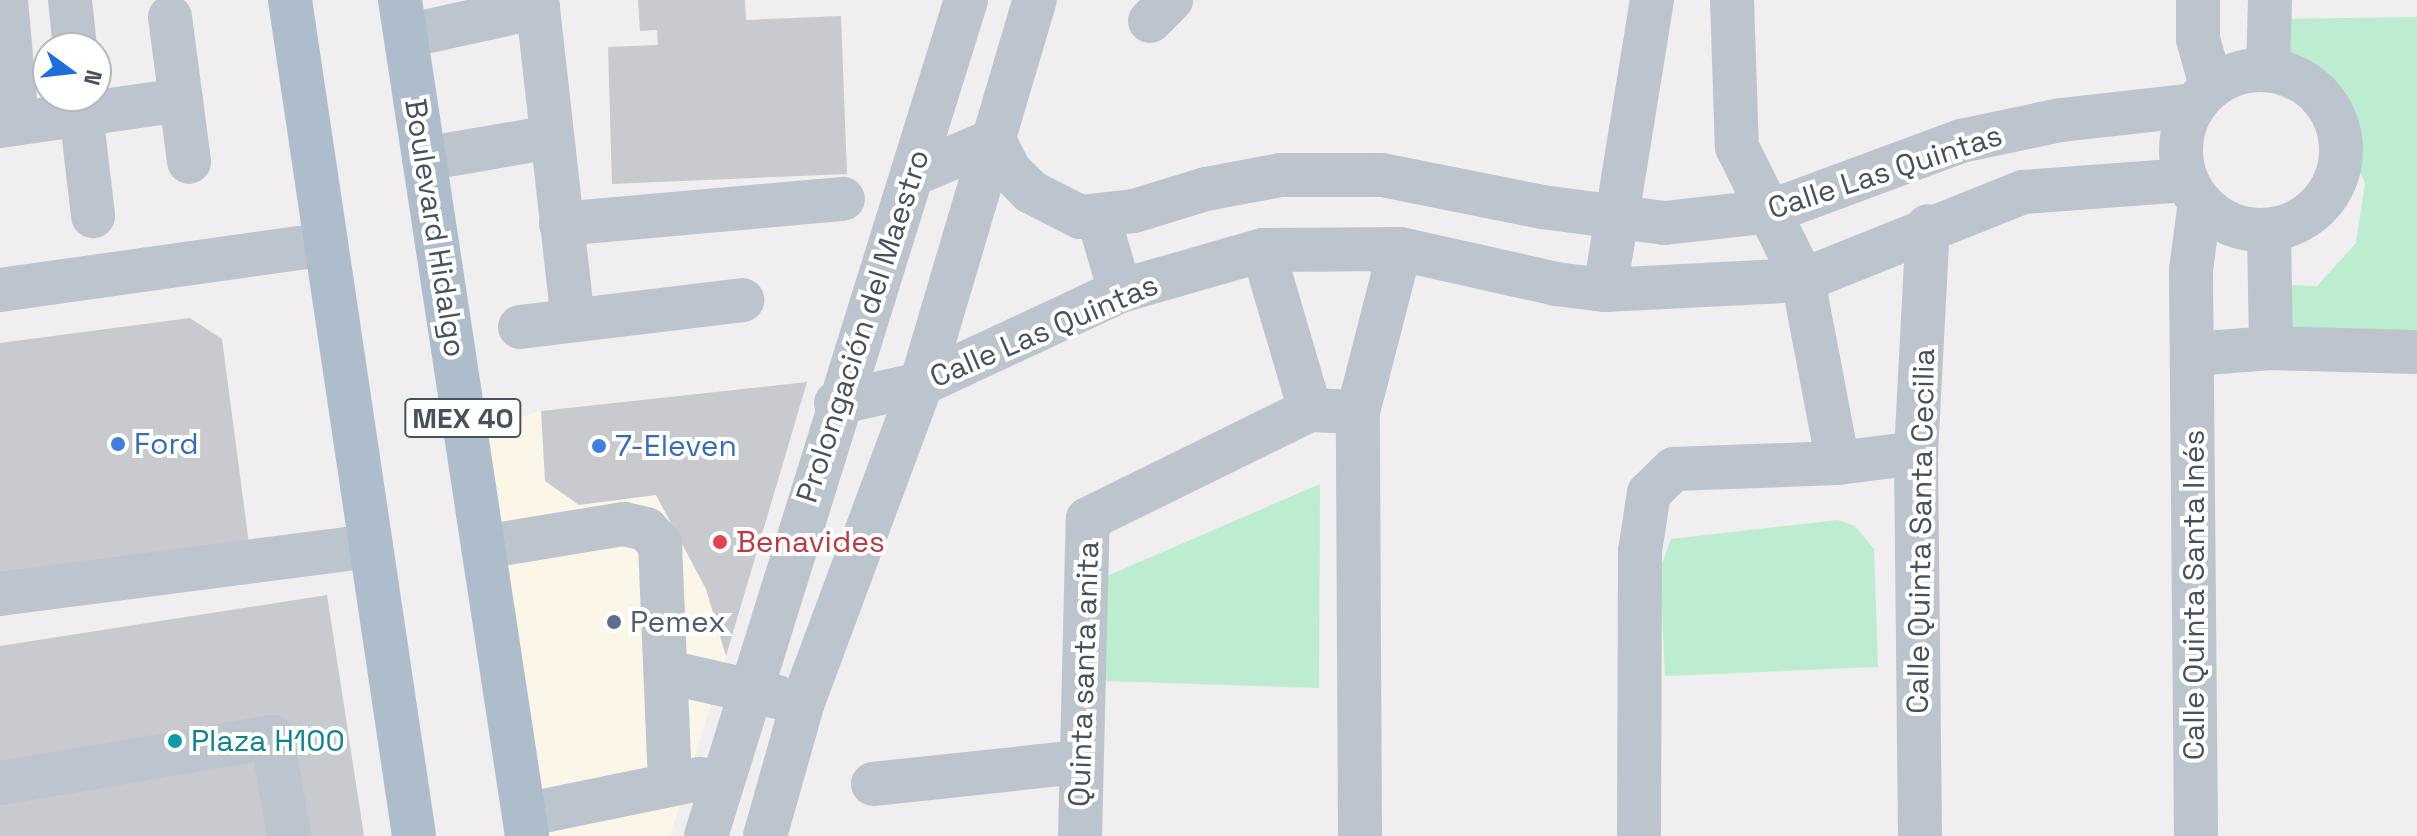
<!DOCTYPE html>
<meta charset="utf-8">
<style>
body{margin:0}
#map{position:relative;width:2417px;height:836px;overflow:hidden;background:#f0eeee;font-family:"Space Grotesk",sans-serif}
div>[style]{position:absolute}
.commercial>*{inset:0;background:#fbf6e7}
.green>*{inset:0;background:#bdedd0}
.building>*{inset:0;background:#c8cad0}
.minor>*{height:44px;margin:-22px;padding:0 22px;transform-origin:22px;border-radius:22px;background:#bcc5cd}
.minor>.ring{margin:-22px;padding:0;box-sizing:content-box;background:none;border:44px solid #bcc5cd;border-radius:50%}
.major>*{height:44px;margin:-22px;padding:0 22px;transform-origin:22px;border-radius:22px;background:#aebdcc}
.dots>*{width:22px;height:22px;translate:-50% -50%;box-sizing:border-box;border:4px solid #fff;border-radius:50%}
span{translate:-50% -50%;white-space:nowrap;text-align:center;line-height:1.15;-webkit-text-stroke:8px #fff;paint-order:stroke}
.shield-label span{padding:2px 6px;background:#fff;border:2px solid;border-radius:6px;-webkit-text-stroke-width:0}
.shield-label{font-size:28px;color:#46515b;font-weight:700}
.street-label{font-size:30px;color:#46515b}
.shop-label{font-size:30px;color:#366cbe}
.left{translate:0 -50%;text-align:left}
.health-label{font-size:30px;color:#be3a42}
.service-label{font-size:30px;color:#4e5e75}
.culture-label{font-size:30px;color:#0d838f}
.north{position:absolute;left:32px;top:32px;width:80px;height:80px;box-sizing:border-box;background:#fff;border:2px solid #b5b9bd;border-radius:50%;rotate:105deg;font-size:22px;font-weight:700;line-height:32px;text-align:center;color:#46515b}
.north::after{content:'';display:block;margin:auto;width:28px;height:36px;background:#1d6ddb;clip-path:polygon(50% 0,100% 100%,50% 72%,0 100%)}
</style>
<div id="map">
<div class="commercial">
<div style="clip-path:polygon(541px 411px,656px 495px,706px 589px,726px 656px,670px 836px,545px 836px,483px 428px)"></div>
</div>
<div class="green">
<div style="clip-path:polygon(2417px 17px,2417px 367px,2292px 366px,2289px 285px,2317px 286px,2356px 243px,2365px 183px,2336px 119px,2272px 93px,2272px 19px)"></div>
<div style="clip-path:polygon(1320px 484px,1319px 688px,1105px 681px,1107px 576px)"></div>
<div style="clip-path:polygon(1838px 520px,1855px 526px,1874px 549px,1878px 667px,1665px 676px,1660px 569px,1671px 539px)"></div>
</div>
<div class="building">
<div style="clip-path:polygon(638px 0,745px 0,746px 20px,841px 16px,847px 174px,612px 184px,608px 47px,658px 45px,657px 30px,640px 31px)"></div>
<div style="clip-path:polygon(190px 318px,222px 339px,249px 544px,0 577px,0 343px)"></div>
<div style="clip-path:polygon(807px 382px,726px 656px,706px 589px,656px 495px,579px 505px,545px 481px,541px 411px)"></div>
<div style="clip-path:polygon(327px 595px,364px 836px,0 836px,0 646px)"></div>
</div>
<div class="minor">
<div style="left:6px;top:0;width:123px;rotate:84.9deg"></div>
<div style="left:70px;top:0;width:48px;rotate:84.1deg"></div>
<div style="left:537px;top:0;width:322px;rotate:83.6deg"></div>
<div style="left:1732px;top:0;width:147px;rotate:88.1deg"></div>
<div style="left:1737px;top:147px;width:148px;rotate:63.6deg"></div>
<div style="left:1803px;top:280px;width:186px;rotate:79.2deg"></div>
<div style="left:2198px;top:0;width:39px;rotate:90deg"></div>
<div style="left:2198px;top:39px;width:49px;rotate:74.5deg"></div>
<div style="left:170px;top:17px;width:146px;rotate:82.5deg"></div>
<div style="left:1150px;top:21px;width:30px;rotate:-45deg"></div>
<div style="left:406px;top:36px;width:135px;rotate:-12.4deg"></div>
<div style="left:2268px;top:68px;width:68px;rotate:-88.3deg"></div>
<div class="ring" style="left:2181px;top:70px;width:116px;height:116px"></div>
<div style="left:79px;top:96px;width:121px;rotate:83.3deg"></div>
<div style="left:0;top:126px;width:183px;rotate:-8.2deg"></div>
<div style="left:424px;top:159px;width:130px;rotate:-9.8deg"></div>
<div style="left:914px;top:174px;width:87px;rotate:-23deg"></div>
<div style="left:994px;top:140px;width:34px;rotate:63deg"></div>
<div style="left:1009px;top:170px;width:31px;rotate:45deg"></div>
<div style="left:1031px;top:192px;width:55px;rotate:27deg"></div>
<div style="left:1080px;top:217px;width:54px;rotate:-6.3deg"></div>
<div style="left:1134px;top:211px;width:75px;rotate:-17deg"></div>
<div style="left:1206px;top:189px;width:75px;rotate:-10.7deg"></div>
<div style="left:1280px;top:175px;width:102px"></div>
<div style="left:1382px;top:175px;width:163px;rotate:11.3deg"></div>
<div style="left:1542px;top:207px;width:124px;rotate:7.4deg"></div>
<div style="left:1665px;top:223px;width:108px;rotate:-6.4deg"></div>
<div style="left:1772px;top:211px;width:202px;rotate:-20.3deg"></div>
<div style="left:1961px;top:141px;width:102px;rotate:-11.9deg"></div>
<div style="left:2061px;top:120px;width:134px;rotate:-6.4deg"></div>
<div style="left:1098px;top:216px;width:78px;rotate:73.7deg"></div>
<div style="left:561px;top:224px;width:283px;rotate:-5.1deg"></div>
<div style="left:2269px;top:231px;width:117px;rotate:89deg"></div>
<div style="left:1263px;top:250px;width:167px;rotate:73.6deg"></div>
<div style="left:0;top:290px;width:329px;rotate:-8deg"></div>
<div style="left:1605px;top:290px;width:294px;rotate:-80.8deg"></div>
<div style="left:520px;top:327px;width:224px;rotate:-6.9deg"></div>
<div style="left:2193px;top:354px;width:78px;rotate:-4.4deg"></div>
<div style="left:2271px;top:348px;width:146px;rotate:1.6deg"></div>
<div style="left:836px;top:403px;width:87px;rotate:-12.6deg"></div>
<div style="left:921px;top:384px;width:220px;rotate:-25deg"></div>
<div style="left:1120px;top:291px;width:149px;rotate:-16deg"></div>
<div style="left:1263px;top:250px;width:137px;rotate:-0.4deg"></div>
<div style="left:1400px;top:249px;width:160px;rotate:12.6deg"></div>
<div style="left:1556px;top:284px;width:49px;rotate:7deg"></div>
<div style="left:1605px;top:290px;width:198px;rotate:-2.9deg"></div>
<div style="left:1803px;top:280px;width:237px;rotate:-21.8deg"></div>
<div style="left:2023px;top:192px;width:163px;rotate:-4.2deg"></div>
<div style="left:483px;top:547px;width:143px;rotate:-9.3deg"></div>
<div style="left:624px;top:524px;width:23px;rotate:13deg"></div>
<div style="left:646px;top:529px;width:21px;rotate:47deg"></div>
<div style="left:660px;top:544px;width:241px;rotate:87.6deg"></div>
<div style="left:0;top:594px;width:374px;rotate:-7.4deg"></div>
<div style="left:668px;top:672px;width:112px;rotate:12.9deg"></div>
<div style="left:0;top:783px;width:276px;rotate:-9.6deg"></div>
<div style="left:272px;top:737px;width:100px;rotate:80.3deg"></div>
<div style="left:873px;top:784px;width:208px;rotate:-6.1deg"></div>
<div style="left:524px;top:815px;width:180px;rotate:-11.6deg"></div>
<div style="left:706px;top:836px;width:875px;rotate:-72.72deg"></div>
<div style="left:765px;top:836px;width:139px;rotate:-74.2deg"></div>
<div style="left:803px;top:702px;width:339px;rotate:-69.6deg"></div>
<div style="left:921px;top:384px;width:401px;rotate:-73.5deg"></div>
<div style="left:1080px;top:836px;width:317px;rotate:-88.6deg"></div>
<div style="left:1088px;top:519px;width:247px;rotate:-26.2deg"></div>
<div style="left:1310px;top:410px;width:48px;rotate:2.4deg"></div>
<div style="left:1360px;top:836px;width:424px;rotate:-90.3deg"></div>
<div style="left:1358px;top:412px;width:168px;rotate:-75.6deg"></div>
<div style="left:1639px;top:836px;width:285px;rotate:-89.8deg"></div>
<div style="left:1640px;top:551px;width:59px;rotate:-81.2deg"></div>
<div style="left:1649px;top:493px;width:35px;rotate:-44deg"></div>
<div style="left:1674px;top:469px;width:164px;rotate:-2.1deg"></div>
<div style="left:1838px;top:463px;width:79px;rotate:-7.3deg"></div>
<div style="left:1920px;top:836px;width:383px;rotate:-90.6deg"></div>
<div style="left:1916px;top:453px;width:227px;rotate:-87deg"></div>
<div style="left:2196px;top:836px;width:566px;rotate:-90.51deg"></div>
<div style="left:2191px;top:270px;width:69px;rotate:-82.5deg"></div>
</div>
<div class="major">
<div style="left:290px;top:0;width:845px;rotate:81.56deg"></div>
<div style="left:400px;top:0;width:846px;rotate:81.36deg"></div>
</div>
<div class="dots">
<div style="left:118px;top:444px;background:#3f7fe0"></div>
<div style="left:599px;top:446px;background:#3f7fe0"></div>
<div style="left:720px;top:542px;background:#e0444e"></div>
<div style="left:614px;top:622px;background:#5c6f8a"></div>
<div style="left:175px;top:741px;background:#0f9aa8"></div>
</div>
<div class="shield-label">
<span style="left:463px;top:418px">MEX 40</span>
</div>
<div class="street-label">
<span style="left:1885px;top:172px;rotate:-18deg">Calle Las Quintas</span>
<span style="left:435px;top:228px;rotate:81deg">Boulevard Hidalgo</span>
<span style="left:863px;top:326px;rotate:-72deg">Prolongación del Maestro</span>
<span style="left:1044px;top:331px;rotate:-23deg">Calle Las Quintas</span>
<span style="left:1921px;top:531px;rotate:-89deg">Calle Quinta Santa Cecilia</span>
<span style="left:2194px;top:595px;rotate:-90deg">Calle Quinta Santa Inés</span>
<span style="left:1084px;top:674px;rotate:-88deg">Quinta santa anita</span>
</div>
<div class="shop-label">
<span class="left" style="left:134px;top:444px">Ford</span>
<span class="left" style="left:615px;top:446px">7-Eleven</span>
</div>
<div class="health-label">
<span class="left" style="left:736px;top:542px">Benavides</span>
</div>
<div class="service-label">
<span class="left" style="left:630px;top:622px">Pemex</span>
</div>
<div class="culture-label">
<span class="left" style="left:191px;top:741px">Plaza H100</span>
</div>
<div class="north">N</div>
</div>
